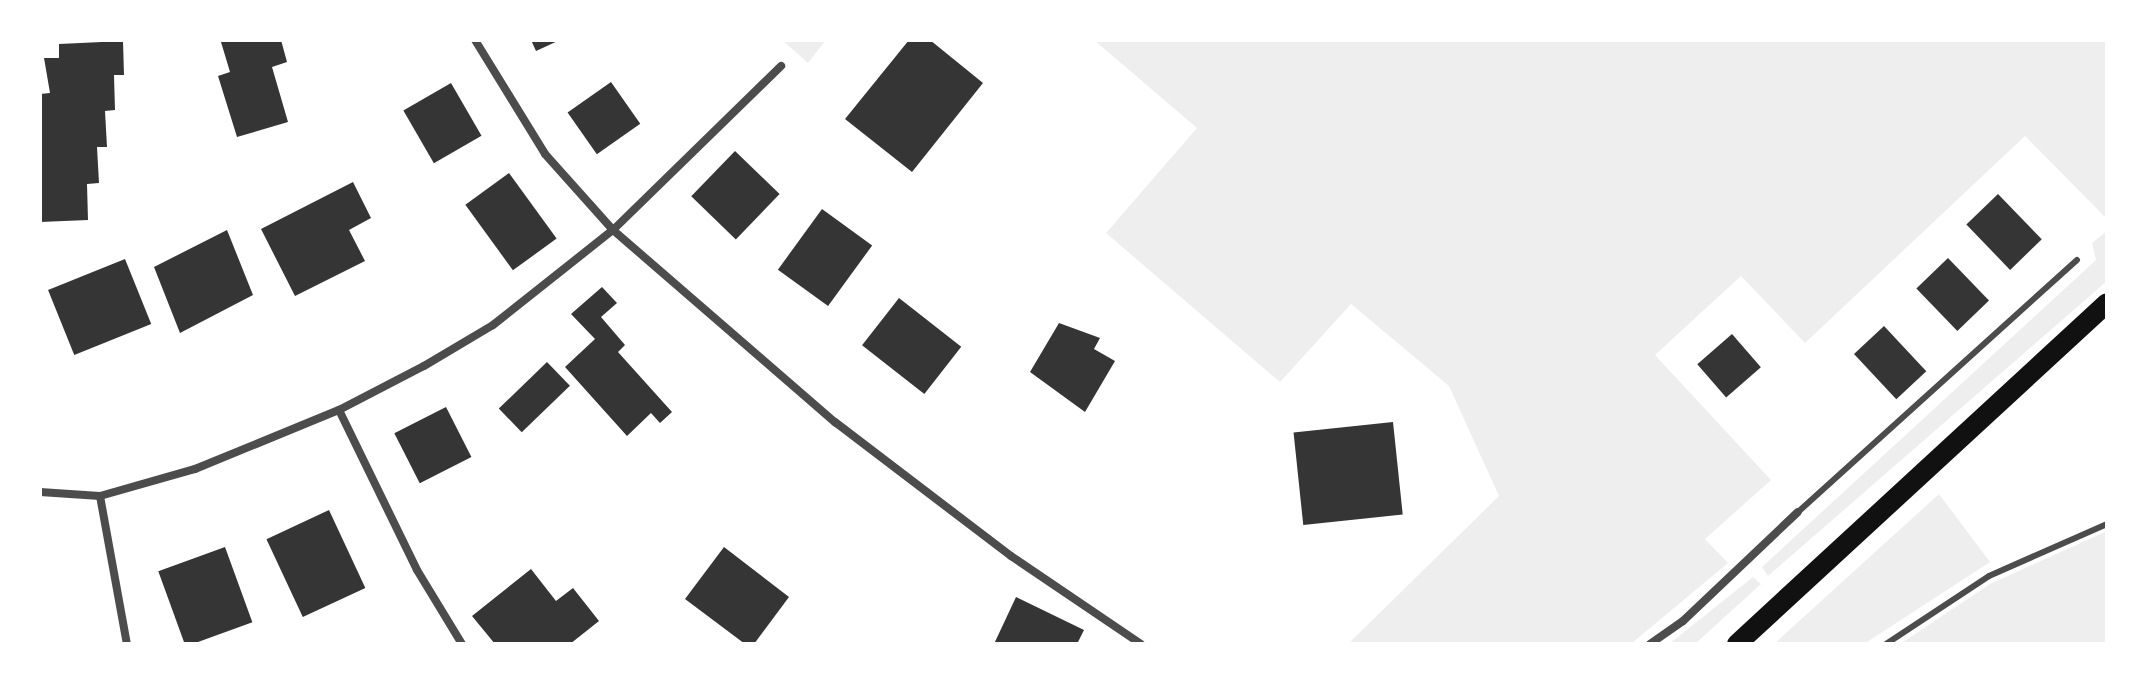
<!DOCTYPE html>
<style>
body{margin:0}
#map{position:relative;width:2147px;height:684px;overflow:hidden;background:#fff;font-family:Merriweather,serif}
div>[style]{position:absolute}
.green>*{inset:0;background:#eee}
.building>*{inset:0;background:#353535;transform-origin:0 0}
.service>*{height:6px;margin:-3px;padding:0 3px;transform-origin:3px;border-radius:3px;background:#4c4c4c}
.minor>*{height:8px;margin:-4px;padding:0 4px;transform-origin:4px;border-radius:4px;background:#4c4c4c}
.primary>*{height:20px;margin:-10px;padding:0 10px;transform-origin:10px;border-radius:10px;background:#111}
span{translate:-50% -50%;white-space:nowrap;text-align:center;line-height:1.15;-webkit-text-stroke:6px #fff;paint-order:stroke}
.frame{position:absolute;inset:0;border:42px solid #fff;pointer-events:none}
</style>
<div id="map">
<div class="green">
<i style="clip-path:polygon(782px 40px,826px 40px,808px 63px)"></i>
<i style="clip-path:polygon(1094px 40px,2107px 40px,2107px 219px,2025px 136px,1805px 343px,1741px 276px,1655px 355px,1771px 480px,1705px 539px,1728px 563px,1632px 643px,1348px 644px,1499px 496px,1449px 386px,1351px 304px,1280px 382px,1106px 233px,1197px 128px)"></i>
<i style="clip-path:polygon(2107px 231px,2107px 281px,1768px 576px,1762px 567px,2096px 260px,2092px 243px)"></i>
<i style="clip-path:polygon(1939px 494px,1990px 562px,1864px 644px,1774px 644px)"></i>
<i style="clip-path:polygon(2107px 531px,2107px 644px,1900px 644px,1990px 584px)"></i>
<i style="clip-path:polygon(1753px 577px,1761px 584px,1695px 644px,1669px 644px)"></i>
</div>
<div class="building">
<i style="clip-path:polygon(281px 40px,287px 62px,272px 67px,288px 122px,237px 137px,218px 76px,230px 72px,221px 42px)"></i>
<i style="clip-path:polygon(531px 40px,560px 40px,536px 51px)"></i>
<i style="clip-path:polygon(909px 40px,930px 40px,983px 83px,912px 172px,845px 119px)"></i>
<i style="clip-path:polygon(123px 41px,124px 75px,114px 75px,115px 110px,105px 111px,107px 147px,97px 147px,99px 183px,87px 184px,88px 220px,40px 222px,40px 94px,50px 93px,44px 58px,59px 58px,59px 44px)"></i>
<i style="left:611px;top:82px;width:51px;height:53px;rotate:55deg"></i>
<i style="left:451px;top:83px;width:61px;height:55px;rotate:60deg"></i>
<i style="left:735px;top:151px;width:62px;height:63px;rotate:44deg"></i>
<i style="left:509px;top:173px;width:81px;height:54px;rotate:54deg"></i>
<i style="clip-path:polygon(353px 182px,371px 218px,349px 230px,365px 261px,295px 296px,261px 229px)"></i>
<i style="left:1998px;top:194px;width:63px;height:44px;rotate:46deg"></i>
<i style="left:822px;top:209px;width:62px;height:75px;rotate:36deg"></i>
<i style="clip-path:polygon(227px 230px,253px 295px,180px 333px,154px 267px)"></i>
<i style="left:1948px;top:258px;width:59px;height:44px;rotate:46deg"></i>
<i style="left:125px;top:259px;width:70px;height:83px;rotate:68deg"></i>
<i style="clip-path:polygon(602px 287px,617px 303px,601px 317px,625px 345px,618px 352px,672px 412px,660px 423px,651px 413px,627px 436px,565px 367px,595px 339px,571px 314px)"></i>
<i style="left:899px;top:298px;width:79px;height:60px;rotate:38deg"></i>
<i style="clip-path:polygon(1059px 323px,1100px 338px,1094px 349px,1115px 361px,1085px 412px,1030px 372px)"></i>
<i style="left:1884px;top:326px;width:62px;height:41px;rotate:47deg"></i>
<i style="left:1732px;top:334px;width:44px;height:46px;rotate:49deg"></i>
<i style="left:547px;top:362px;width:33px;height:67px;rotate:46deg"></i>
<i style="left:446px;top:407px;width:56px;height:58px;rotate:63deg"></i>
<i style="left:1393px;top:422px;width:93px;height:100px;rotate:84deg"></i>
<i style="left:329px;top:510px;width:86px;height:69px;rotate:65deg"></i>
<i style="left:225px;top:547px;width:80px;height:71px;rotate:70deg"></i>
<i style="clip-path:polygon(724px 547px,789px 597px,754px 644px,745px 644px,685px 599px)"></i>
<i style="clip-path:polygon(531px 569px,556px 601px,573px 588px,599px 621px,570px 644px,495px 644px,472px 616px)"></i>
<i style="clip-path:polygon(1016px 597px,1084px 630px,1077px 644px,994px 644px)"></i>
</div>
<div class="service">
<i style="left:1798px;top:512px;width:376px;rotate:-42.1deg"></i>
<i style="left:1886px;top:644px;width:123px;rotate:-33.4deg"></i>
<i style="left:1989px;top:576px;width:129px;rotate:-23.8deg"></i>
</div>
<div class="minor">
<i style="left:475px;top:40px;width:134px;rotate:58.4deg"></i>
<i style="left:545px;top:154px;width:102px;rotate:48.2deg"></i>
<i style="left:613px;top:230px;width:294px;rotate:40.9deg"></i>
<i style="left:835px;top:422px;width:221px;rotate:37.3deg"></i>
<i style="left:1011px;top:556px;width:157px;rotate:34.1deg"></i>
<i style="left:339px;top:410px;width:178px;rotate:64deg"></i>
<i style="left:417px;top:570px;width:87px;rotate:58.7deg"></i>
<i style="left:40px;top:492px;width:60px;rotate:3.8deg"></i>
<i style="left:100px;top:496px;width:99px;rotate:-15.9deg"></i>
<i style="left:195px;top:469px;width:156px;rotate:-22.3deg"></i>
<i style="left:339px;top:410px;width:96px;rotate:-27.4deg"></i>
<i style="left:424px;top:366px;width:80px;rotate:-30.7deg"></i>
<i style="left:493px;top:325px;width:153px;rotate:-38.4deg"></i>
<i style="left:613px;top:230px;width:235px;rotate:-44.3deg"></i>
<i style="left:100px;top:496px;width:150px;rotate:79.7deg"></i>
<i style="left:1650px;top:644px;width:40px;rotate:-34.9deg"></i>
<i style="left:1683px;top:621px;width:158px;rotate:-43.5deg"></i>
</div>
<div class="primary">
<i style="left:1737px;top:644px;width:503px;rotate:-42.66deg"></i>
</div>
<div class="frame"></div>
</div>
